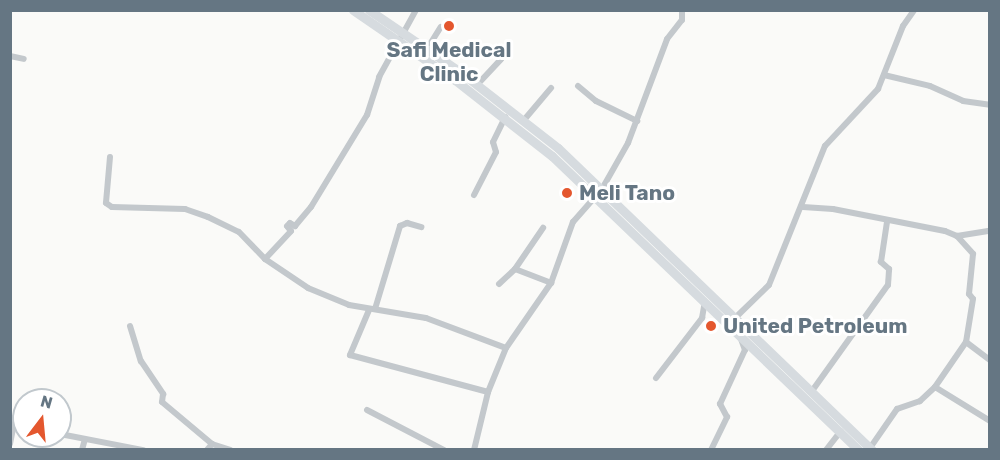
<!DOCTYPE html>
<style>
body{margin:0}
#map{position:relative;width:1000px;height:460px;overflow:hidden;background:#fafaf8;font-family:Rubik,sans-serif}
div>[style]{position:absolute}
.minor>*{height:6px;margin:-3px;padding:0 3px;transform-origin:3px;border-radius:3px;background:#c3c8cc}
.primary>*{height:9px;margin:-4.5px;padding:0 4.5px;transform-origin:4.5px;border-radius:4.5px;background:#d6dbdf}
.dots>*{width:16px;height:16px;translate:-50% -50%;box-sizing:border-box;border:3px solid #fff;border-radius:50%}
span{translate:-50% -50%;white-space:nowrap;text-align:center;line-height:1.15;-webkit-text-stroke:6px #fff;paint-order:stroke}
.poi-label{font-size:21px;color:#657683;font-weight:700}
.left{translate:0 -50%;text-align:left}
.frame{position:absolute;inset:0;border:12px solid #657683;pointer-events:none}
.north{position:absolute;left:12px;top:388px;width:60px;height:60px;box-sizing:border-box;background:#fff;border:2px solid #c1c8cd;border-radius:50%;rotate:16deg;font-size:16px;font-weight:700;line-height:24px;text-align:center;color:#657683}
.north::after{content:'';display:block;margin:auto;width:21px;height:27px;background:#e4572e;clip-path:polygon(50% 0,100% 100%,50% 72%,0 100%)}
</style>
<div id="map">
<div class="minor">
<i style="left:427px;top:49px;width:26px;rotate:-58deg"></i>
<i style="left:10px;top:56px;width:14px;rotate:12deg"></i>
<i style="left:884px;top:75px;width:47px;rotate:13.4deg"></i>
<i style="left:930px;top:86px;width:36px;rotate:24deg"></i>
<i style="left:963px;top:101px;width:27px;rotate:8deg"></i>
<i style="left:477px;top:85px;width:35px;rotate:-47deg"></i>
<i style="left:501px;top:59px;width:6px;rotate:-129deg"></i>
<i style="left:497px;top:54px;width:8px;rotate:-76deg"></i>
<i style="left:578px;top:86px;width:23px;rotate:40deg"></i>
<i style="left:596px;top:101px;width:46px;rotate:26deg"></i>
<i style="left:524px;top:120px;width:42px;rotate:-49.8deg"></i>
<i style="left:110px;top:157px;width:46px;rotate:95deg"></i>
<i style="left:106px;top:203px;width:7px;rotate:34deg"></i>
<i style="left:112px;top:207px;width:73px;rotate:1.6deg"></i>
<i style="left:185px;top:209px;width:24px;rotate:19deg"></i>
<i style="left:208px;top:217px;width:34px;rotate:26deg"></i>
<i style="left:239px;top:232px;width:37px;rotate:46deg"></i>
<i style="left:265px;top:259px;width:52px;rotate:34deg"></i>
<i style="left:308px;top:288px;width:44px;rotate:22.5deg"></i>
<i style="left:349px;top:305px;width:78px;rotate:9.6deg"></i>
<i style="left:426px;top:318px;width:85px;rotate:20.6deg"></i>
<i style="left:474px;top:195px;width:48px;rotate:-62.9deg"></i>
<i style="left:496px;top:152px;width:10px;rotate:-107deg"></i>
<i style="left:493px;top:142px;width:28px;rotate:-64deg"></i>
<i style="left:803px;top:207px;width:30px;rotate:4deg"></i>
<i style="left:833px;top:209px;width:114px;rotate:11.1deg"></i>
<i style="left:945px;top:231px;width:13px;rotate:23deg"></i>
<i style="left:957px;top:236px;width:24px;rotate:48deg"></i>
<i style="left:973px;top:254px;width:40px;rotate:95.7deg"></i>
<i style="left:969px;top:294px;width:6px;rotate:51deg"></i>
<i style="left:973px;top:299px;width:44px;rotate:99.2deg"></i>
<i style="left:966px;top:342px;width:55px;rotate:124.6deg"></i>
<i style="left:935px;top:387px;width:21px;rotate:137deg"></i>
<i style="left:920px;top:401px;width:24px;rotate:161deg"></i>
<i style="left:897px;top:409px;width:47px;rotate:124.7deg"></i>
<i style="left:957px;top:236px;width:33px;rotate:-9deg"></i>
<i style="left:265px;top:259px;width:38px;rotate:-47deg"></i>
<i style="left:291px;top:231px;width:6px;rotate:-129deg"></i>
<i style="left:287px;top:226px;width:4px;rotate:-45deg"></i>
<i style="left:290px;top:223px;width:6px;rotate:31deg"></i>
<i style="left:295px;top:226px;width:25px;rotate:-50deg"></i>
<i style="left:311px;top:207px;width:108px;rotate:-58.7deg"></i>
<i style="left:367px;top:115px;width:40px;rotate:-72deg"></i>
<i style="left:379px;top:77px;width:77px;rotate:-61.1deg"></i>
<i style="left:515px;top:269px;width:39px;rotate:21deg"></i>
<i style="left:499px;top:284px;width:22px;rotate:-43deg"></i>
<i style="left:515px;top:269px;width:50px;rotate:-55.7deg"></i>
<i style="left:375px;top:309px;width:87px;rotate:-73.2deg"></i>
<i style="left:400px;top:226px;width:8px;rotate:-23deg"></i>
<i style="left:407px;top:223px;width:15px;rotate:16deg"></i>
<i style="left:369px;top:310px;width:49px;rotate:112.9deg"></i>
<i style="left:350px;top:355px;width:143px;rotate:15deg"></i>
<i style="left:733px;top:320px;width:50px;rotate:-44.2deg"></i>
<i style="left:769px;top:285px;width:150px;rotate:-68.1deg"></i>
<i style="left:825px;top:146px;width:78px;rotate:-47.1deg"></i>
<i style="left:878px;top:89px;width:68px;rotate:-68.4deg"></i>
<i style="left:903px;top:26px;width:19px;rotate:-55deg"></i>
<i style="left:130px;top:326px;width:37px;rotate:73deg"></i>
<i style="left:141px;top:361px;width:40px;rotate:56deg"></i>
<i style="left:163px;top:394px;width:8px;rotate:97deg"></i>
<i style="left:162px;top:402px;width:65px;rotate:40deg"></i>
<i style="left:966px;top:342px;width:30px;rotate:37deg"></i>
<i style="left:656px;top:378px;width:76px;rotate:-52.5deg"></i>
<i style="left:702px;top:318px;width:17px;rotate:-80deg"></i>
<i style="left:935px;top:387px;width:65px;rotate:31.7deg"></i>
<i style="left:812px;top:391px;width:130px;rotate:-54.4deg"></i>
<i style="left:888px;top:285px;width:16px;rotate:-86deg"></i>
<i style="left:889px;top:269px;width:11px;rotate:-139deg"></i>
<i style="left:881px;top:262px;width:40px;rotate:-81.5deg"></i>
<i style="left:367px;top:410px;width:87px;rotate:27.5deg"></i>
<i style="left:60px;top:434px;width:85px;rotate:10.9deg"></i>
<i style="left:10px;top:444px;width:20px;rotate:-79deg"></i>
<i style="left:14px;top:424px;width:10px;rotate:11deg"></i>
<i style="left:82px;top:450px;width:11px;rotate:-75deg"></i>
<i style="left:207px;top:450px;width:8px;rotate:-50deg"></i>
<i style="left:212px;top:444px;width:19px;rotate:18deg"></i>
<i style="left:474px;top:450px;width:60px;rotate:-76.4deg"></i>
<i style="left:488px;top:392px;width:48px;rotate:-67.8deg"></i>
<i style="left:506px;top:348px;width:79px;rotate:-55.3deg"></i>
<i style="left:551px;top:283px;width:65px;rotate:-70.2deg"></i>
<i style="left:573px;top:222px;width:44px;rotate:-48.7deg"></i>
<i style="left:602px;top:189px;width:53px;rotate:-60.5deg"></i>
<i style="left:628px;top:143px;width:111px;rotate:-69.4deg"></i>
<i style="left:667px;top:39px;width:24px;rotate:-52deg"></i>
<i style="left:682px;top:20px;width:10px;rotate:-90deg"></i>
<i style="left:711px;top:450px;width:37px;rotate:-64deg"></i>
<i style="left:727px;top:417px;width:15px;rotate:-118deg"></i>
<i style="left:720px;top:404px;width:60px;rotate:-65.2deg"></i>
<i style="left:745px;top:350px;width:12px;rotate:-110deg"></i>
<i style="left:826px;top:450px;width:24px;rotate:-52deg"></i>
</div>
<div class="primary">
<i style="left:353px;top:10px;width:124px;rotate:34.5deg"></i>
<i style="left:455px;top:80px;width:123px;rotate:38.1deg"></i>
<i style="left:552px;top:156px;width:425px;rotate:43.8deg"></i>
<i style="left:369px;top:10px;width:114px;rotate:34.2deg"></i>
<i style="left:463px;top:74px;width:120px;rotate:37.9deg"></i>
<i style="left:558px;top:148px;width:436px;rotate:43.9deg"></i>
</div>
<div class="dots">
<i style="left:449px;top:26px;background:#e4572e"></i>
<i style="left:567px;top:193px;background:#e4572e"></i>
<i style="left:711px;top:326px;background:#e4572e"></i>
</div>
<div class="poi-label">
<span style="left:449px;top:62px">Safi Medical<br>Clinic</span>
<span class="left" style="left:579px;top:193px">Meli Tano</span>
<span class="left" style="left:723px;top:326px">United Petroleum</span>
</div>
<div class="frame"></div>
<div class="north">N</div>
</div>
